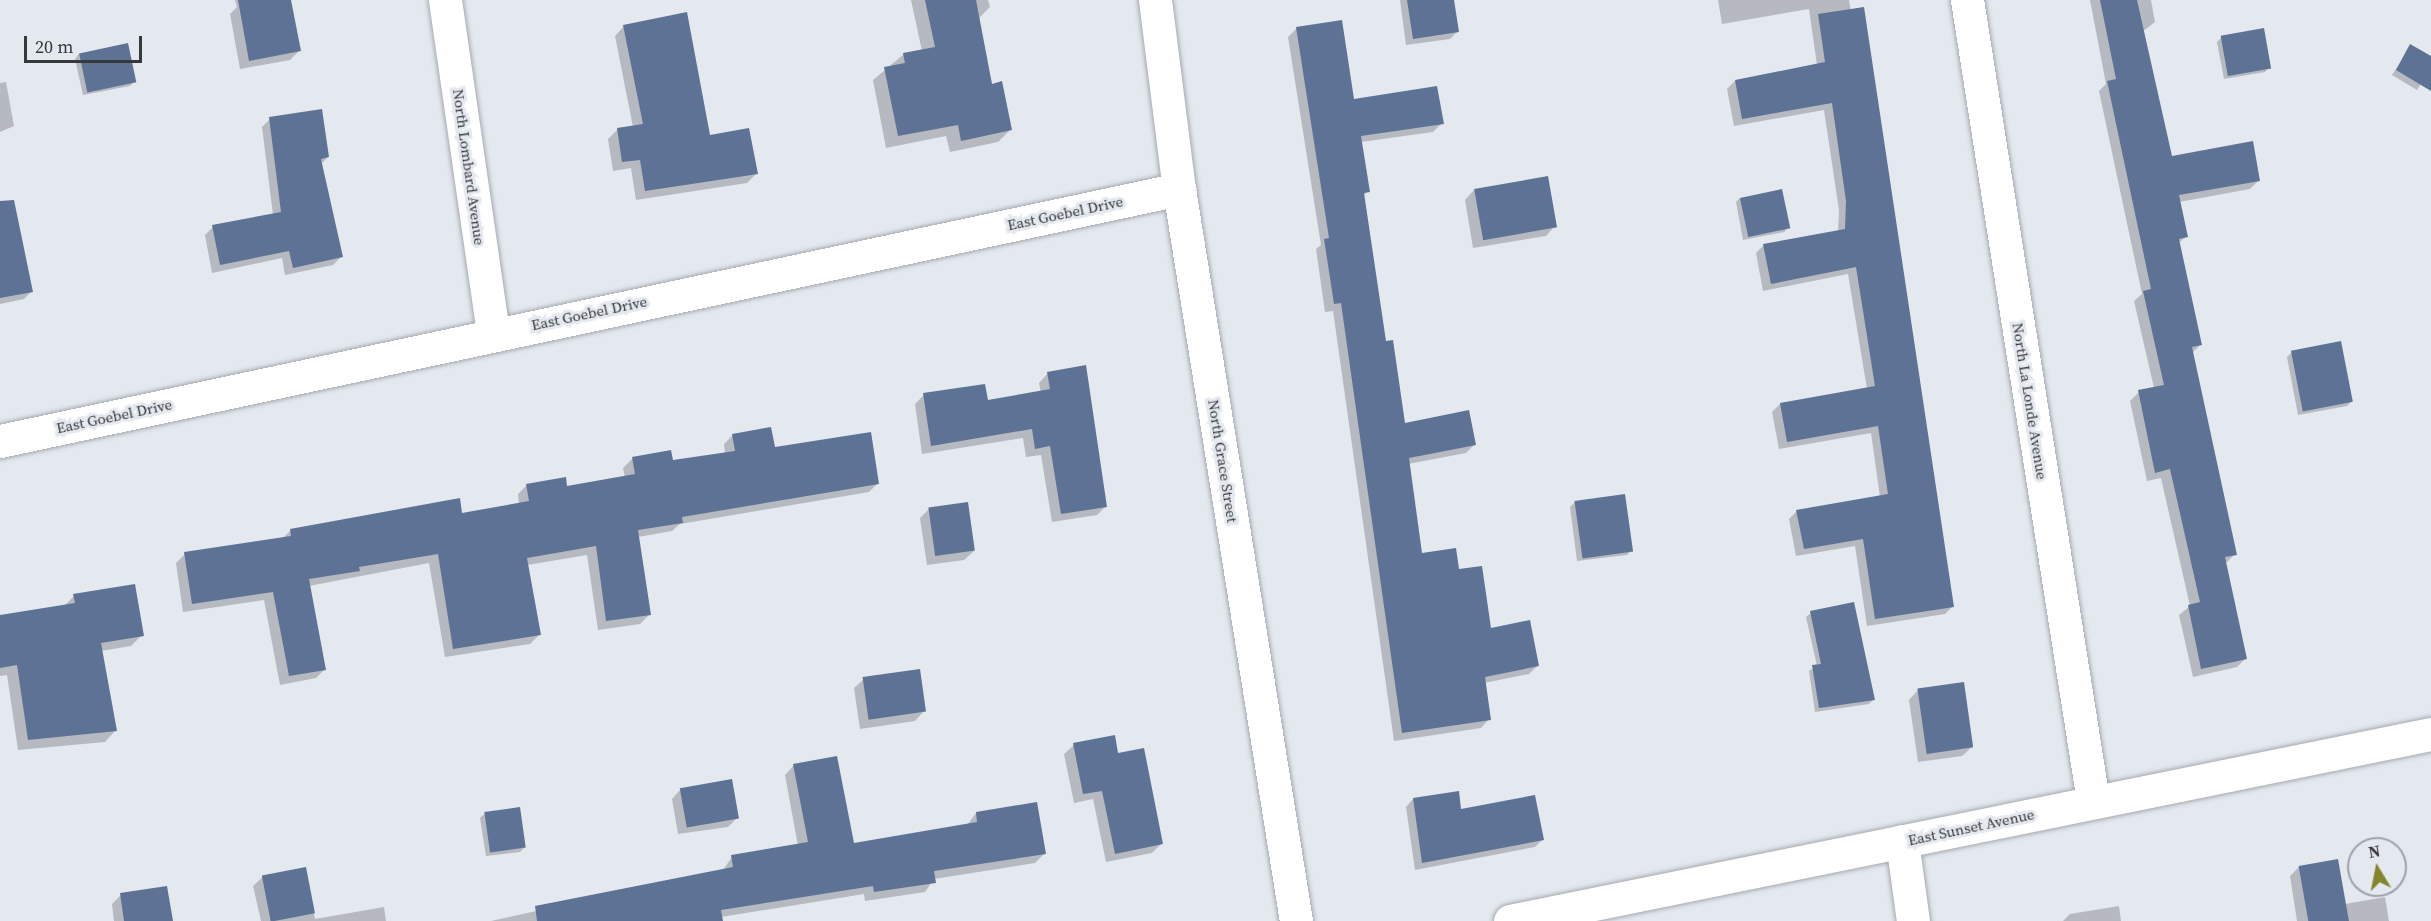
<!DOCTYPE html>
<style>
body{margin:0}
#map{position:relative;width:2431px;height:921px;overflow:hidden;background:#e4e8ef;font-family:"Source Serif 4",serif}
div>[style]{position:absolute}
.shadow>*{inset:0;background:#0003}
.building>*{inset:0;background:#5d7294;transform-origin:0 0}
.roads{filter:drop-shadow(0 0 2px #a5a9b0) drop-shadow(0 0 2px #a5a9b0)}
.street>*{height:33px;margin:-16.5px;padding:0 16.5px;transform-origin:16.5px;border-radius:16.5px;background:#fff}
.secondary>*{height:33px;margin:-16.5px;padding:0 16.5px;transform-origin:16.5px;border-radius:16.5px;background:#fff}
span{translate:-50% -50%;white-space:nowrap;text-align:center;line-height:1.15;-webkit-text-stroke:6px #e4e8ef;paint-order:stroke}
.street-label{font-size:15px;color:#36383b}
.north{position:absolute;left:2347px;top:837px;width:60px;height:60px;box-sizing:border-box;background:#e4e8ef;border:2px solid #9ea2a7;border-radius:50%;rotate:350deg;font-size:16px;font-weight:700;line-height:24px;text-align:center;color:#36383b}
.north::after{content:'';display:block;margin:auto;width:21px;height:27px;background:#84852f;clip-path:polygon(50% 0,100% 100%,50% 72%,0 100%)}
.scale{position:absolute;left:24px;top:36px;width:118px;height:27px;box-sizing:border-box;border:3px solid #36383b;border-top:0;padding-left:8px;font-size:18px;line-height:21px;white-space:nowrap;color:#36383b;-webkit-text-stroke:4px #e4e8ef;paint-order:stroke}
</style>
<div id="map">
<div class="shadow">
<i style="clip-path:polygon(235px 0,290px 0,299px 51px,290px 60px,240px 69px,230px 14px,237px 7px)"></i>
<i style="clip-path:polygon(911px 0,988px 0,990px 7px,978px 19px,990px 86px,1010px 130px,998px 142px,950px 152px,946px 136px,886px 148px,873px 80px,904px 54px,922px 51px)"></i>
<i style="clip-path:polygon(1400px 0,1453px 0,1457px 32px,1450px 39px,1406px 45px)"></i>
<i style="clip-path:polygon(1718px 0,1849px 0,1953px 606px,1945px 614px,1867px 626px,1855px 546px,1796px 556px,1789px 519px,1797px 511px,1880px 497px,1871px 433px,1779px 449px,1772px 412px,1780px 404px,1867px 389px,1848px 274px,1763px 291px,1756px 253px,1764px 245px,1838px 232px,1839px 210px,1824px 110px,1734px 126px,1727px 89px,1735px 81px,1817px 65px,1809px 9px,1722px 24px)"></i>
<i style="clip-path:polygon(2090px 0,2151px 0,2155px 22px,2142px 32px,2171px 158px,2259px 180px,2250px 189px,2179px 202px,2186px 236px,2178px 244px,2201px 344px,2192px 353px,2235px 554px,2225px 564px,2246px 658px,2237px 667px,2193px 677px,2179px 615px,2190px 606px,2161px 478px,2147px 481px,2130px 401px,2139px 392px,2154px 388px,2134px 301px,2142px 294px,2099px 91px,2106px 84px)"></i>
<i style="clip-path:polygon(624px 26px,709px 137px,756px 174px,747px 183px,636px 200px,631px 168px,613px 171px,608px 139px,617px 130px,633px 127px,615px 36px)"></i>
<i style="clip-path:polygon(1297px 28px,1353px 101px,1442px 123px,1433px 132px,1361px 142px,1368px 191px,1363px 196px,1385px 342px,1404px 425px,1474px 445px,1466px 453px,1408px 464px,1421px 555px,1458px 571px,1490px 630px,1538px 665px,1529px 674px,1484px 683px,1489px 719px,1481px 728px,1394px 741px,1333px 311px,1325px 312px,1316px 249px,1321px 245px,1288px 37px)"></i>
<i style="clip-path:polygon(2222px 37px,2269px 67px,2265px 72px,2224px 79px,2217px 42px)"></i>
<i style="clip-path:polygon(126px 45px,134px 82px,130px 86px,83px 95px,75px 59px,79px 54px)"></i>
<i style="clip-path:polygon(2411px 46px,2431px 58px,2431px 69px,2417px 90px,2392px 75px)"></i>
<i style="clip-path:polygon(6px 82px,14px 126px,0 132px,0 83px)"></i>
<i style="clip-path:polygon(270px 119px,328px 157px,321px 164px,341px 257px,333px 265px,285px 275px,282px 258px,212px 273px,205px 235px,213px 227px,273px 215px,262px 127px)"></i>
<i style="clip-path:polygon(1474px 190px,1555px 226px,1546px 236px,1473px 248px,1465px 200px)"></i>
<i style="clip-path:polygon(1740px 198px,1788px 228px,1784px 232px,1743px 240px,1736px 202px)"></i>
<i style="clip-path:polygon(0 209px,32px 291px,24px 299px,0 304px)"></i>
<i style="clip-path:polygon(2291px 353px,2352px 401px,2347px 406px,2298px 415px,2287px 357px)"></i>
<i style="clip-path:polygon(1048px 373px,1106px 506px,1097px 515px,1052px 522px,1041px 455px,1026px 457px,1023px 438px,922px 454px,915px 404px,924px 395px,987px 402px,1041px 393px,1039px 383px)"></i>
<i style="clip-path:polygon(733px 435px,878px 483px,869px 492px,680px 524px,672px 531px,638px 537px,649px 615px,640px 624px,598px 630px,587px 555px,527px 565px,539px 635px,530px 644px,445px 657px,429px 563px,309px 586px,325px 669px,316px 678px,280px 685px,264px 600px,183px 612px,176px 563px,185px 554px,282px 539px,291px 530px,461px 514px,519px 504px,518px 494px,527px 485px,566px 488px,625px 477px,623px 468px,632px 459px,671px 462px,725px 454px,724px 444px)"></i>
<i style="clip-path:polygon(1575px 502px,1631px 551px,1627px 555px,1577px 561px,1570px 507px)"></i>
<i style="clip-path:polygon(929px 509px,974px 551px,964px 560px,927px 565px,920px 518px)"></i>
<i style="clip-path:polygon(74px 596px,142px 635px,131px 646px,101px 651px,115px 731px,105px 742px,18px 750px,7px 675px,0 676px,0 616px,64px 606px)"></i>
<i style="clip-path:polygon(1811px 613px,1873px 700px,1869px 704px,1815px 712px,1809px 671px,1817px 666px,1806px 617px)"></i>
<i style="clip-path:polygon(864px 679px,924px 711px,915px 721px,860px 729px,854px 688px)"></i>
<i style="clip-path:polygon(1918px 690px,1972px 747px,1962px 756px,1918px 762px,1909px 700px)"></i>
<i style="clip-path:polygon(1074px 745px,1117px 755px,1161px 844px,1152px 853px,1106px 862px,1093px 799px,1074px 803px,1064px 754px)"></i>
<i style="clip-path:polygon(794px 765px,852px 844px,967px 825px,976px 813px,1044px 854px,1035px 863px,934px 879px,925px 892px,865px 901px,864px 894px,721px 917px,721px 921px,491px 921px,723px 870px,732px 857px,798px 846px,785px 775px)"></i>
<i style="clip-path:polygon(681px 789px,737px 818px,728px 827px,678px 834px,672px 799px)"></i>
<i style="clip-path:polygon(1413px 799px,1460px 811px,1542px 840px,1535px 847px,1415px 870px,1406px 807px)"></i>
<i style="clip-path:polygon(484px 814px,525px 847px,520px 852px,486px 856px,480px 818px)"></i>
<i style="clip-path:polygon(2299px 867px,2345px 904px,2385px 897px,2389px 921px,2297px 921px,2290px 876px)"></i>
<i style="clip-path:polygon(304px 868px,315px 919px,384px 907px,386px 921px,261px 921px,253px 886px,263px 877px)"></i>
<i style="clip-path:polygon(121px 895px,171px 921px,114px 921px,112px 904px)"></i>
<i style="clip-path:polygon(2119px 906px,2121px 921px,2063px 921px,2070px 914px)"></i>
</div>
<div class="building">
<i style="clip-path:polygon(238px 0,291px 0,301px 51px,249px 61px)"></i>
<i style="clip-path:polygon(925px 0,976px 0,992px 84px,1002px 81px,1012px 130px,961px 141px,958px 125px,898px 136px,884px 67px,905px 63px,903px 53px,935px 47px)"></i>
<i style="clip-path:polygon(1407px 0,1454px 0,1459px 32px,1413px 39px)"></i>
<i style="clip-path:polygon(2100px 0,2137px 0,2172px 156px,2253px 141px,2260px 181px,2179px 195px,2188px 237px,2179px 239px,2202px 345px,2192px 347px,2237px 555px,2225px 557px,2247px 659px,2201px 669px,2188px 605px,2200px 602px,2170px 469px,2155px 473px,2138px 390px,2164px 385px,2143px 291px,2151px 289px,2107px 81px,2116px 79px)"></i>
<i style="clip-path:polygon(1864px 7px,1954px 607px,1875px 619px,1863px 539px,1804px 549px,1796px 510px,1888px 494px,1878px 426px,1787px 442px,1780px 403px,1875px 386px,1856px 267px,1771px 284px,1763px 244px,1845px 229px,1846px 201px,1832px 103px,1742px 119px,1735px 80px,1825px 62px,1818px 14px)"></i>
<i style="clip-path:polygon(687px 12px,710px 135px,749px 128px,758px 174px,645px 191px,640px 160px,622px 162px,617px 128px,643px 124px,623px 25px)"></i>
<i style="clip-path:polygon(1342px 20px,1354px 99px,1437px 86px,1444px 124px,1361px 136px,1370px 192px,1364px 193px,1386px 341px,1393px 340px,1405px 423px,1469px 410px,1476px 445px,1409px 458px,1422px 553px,1456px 548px,1459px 569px,1482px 566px,1491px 628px,1530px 620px,1539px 666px,1485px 677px,1491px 720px,1402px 733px,1341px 303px,1334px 304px,1324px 239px,1329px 238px,1296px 27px)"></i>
<i style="left:2264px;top:28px;width:41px;height:44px;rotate:80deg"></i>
<i style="left:128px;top:43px;width:40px;height:50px;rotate:78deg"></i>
<i style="clip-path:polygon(2410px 44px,2431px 56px,2431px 91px,2396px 70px)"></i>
<i style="clip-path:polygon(322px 109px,329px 157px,321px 159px,343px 257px,293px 268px,289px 251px,220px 265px,212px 225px,281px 212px,269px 117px)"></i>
<i style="left:1548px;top:176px;width:52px;height:75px;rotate:80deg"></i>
<i style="left:1782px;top:189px;width:40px;height:43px;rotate:78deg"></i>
<i style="clip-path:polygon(14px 200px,33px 292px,0 298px,0 201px)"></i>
<i style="left:2341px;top:341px;width:62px;height:51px;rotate:79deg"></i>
<i style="clip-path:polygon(1086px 365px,1107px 507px,1061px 514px,1050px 446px,1035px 449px,1032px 429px,931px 446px,923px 393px,985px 384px,988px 400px,1050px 389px,1047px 372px)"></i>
<i style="clip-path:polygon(771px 427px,775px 447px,871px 432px,879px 484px,682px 517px,683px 523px,638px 530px,651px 615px,606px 621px,596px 546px,527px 558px,541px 635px,453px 649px,438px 554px,359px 567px,360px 571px,309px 579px,326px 670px,289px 676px,273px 592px,192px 604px,184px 552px,291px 536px,290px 529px,460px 498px,462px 513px,529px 501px,526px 484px,566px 477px,567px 486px,635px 474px,632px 457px,671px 450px,673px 460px,735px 451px,732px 434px)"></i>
<i style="left:1625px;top:494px;width:58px;height:51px;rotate:82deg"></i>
<i style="left:968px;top:502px;width:49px;height:40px;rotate:82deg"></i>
<i style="clip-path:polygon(135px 584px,144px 636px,101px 643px,117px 731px,28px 740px,17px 665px,0 668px,0 615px,75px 603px,73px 594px)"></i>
<i style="clip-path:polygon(1854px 602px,1875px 700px,1819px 708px,1812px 665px,1821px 664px,1810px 611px)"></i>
<i style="left:920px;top:669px;width:43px;height:58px;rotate:82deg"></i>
<i style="left:1964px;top:682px;width:66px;height:47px;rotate:82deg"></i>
<i style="clip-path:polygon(1115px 735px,1118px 753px,1144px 748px,1163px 844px,1115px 854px,1102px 791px,1083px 794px,1073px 743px)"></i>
<i style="clip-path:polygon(837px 756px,854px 843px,977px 822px,976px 812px,1037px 802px,1046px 854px,934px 871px,936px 883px,874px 892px,873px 886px,721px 910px,723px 921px,537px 921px,535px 906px,733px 867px,731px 855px,808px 842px,793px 764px)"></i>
<i style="left:732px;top:779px;width:40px;height:53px;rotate:80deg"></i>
<i style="clip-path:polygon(1459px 791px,1461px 809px,1535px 795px,1544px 840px,1422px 863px,1413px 798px)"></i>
<i style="left:520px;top:807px;width:41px;height:36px;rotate:82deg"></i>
<i style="left:2338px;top:859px;width:63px;height:40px;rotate:80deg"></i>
<i style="left:306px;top:867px;width:47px;height:45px;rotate:79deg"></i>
<i style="clip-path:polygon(167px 886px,173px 921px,124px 921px,120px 893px)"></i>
</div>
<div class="roads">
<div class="street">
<i style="left:445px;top:0;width:336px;rotate:81.8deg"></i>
<i style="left:1967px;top:0;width:811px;rotate:81.06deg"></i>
<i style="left:0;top:441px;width:1206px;rotate:-12.06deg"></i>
<i style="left:1902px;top:841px;width:81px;rotate:82.2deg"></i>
<i style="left:1510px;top:921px;width:940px;rotate:-11.48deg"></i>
</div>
<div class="secondary">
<i style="left:1155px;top:0;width:191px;rotate:82.8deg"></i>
<i style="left:1179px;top:189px;width:741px;rotate:80.92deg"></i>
</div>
</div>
<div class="street-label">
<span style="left:469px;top:167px;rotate:82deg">North Lombard Avenue</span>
<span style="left:1065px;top:213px;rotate:-12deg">East Goebel Drive</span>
<span style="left:589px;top:313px;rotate:-12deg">East Goebel Drive</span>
<span style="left:2030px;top:401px;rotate:81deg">North La Londe Avenue</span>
<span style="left:114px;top:416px;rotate:-12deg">East Goebel Drive</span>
<span style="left:1223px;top:461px;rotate:81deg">North Grace Street</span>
<span style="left:1971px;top:827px;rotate:-12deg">East Sunset Avenue</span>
</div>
<div class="north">N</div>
<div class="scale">20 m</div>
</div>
